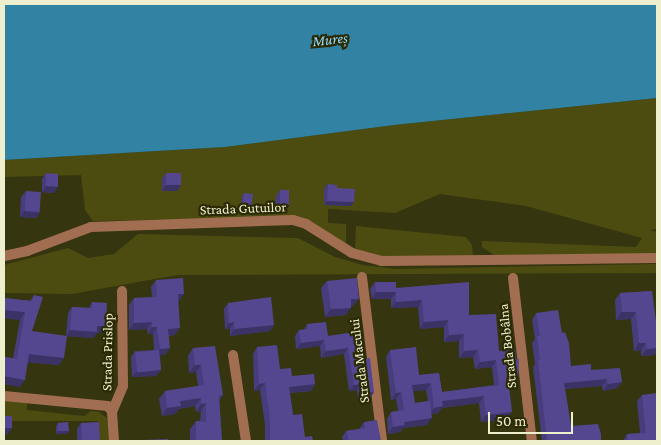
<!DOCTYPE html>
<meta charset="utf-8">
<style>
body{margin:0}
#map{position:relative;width:661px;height:445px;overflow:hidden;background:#353510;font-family:"Crimson Pro",serif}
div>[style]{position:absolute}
.green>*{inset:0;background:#4c4c11}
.water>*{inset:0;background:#3182a3}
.minor>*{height:10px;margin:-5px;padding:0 5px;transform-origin:5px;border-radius:5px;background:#a26e51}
.wall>*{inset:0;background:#483d7c}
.shaded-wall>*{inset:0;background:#3b3265}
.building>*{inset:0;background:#544790;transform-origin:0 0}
span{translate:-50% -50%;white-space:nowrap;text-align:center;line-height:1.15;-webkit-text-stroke:4.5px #2b2a05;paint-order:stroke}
.street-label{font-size:14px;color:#eeefcd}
.water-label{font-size:15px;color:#93dcff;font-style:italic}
.frame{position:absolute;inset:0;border:5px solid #eeefcd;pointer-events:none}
.scale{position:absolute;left:488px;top:412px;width:85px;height:22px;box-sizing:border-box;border:2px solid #eeefcd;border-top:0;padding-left:6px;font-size:15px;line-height:18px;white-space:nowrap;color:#eeefcd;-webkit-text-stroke:4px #2b2a05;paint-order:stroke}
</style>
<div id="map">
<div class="green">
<i style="clip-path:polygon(657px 98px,657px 229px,649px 230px,657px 232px,657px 254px,494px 255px,482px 247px,482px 241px,636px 247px,642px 238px,526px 206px,440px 194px,395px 213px,328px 209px,328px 223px,346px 224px,346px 245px,312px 222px,245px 218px,93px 221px,85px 210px,81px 175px,4px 177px,4px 160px,225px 147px,394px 125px)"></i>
<i style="clip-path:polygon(356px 226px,466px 237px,472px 245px,473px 256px,387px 258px,355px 251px)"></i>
<i style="clip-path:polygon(138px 234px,298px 238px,335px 257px,363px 265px,395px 269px,657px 264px,657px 273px,177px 275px,72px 294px,4px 293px,4px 265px,68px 248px,88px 258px,114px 254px)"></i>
<i style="clip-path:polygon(4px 400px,27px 402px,27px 410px,84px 416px,91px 411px,99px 412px,107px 418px,110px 441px,99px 441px,98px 421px,4px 421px)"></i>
</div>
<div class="water">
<i style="clip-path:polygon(4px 4px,657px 4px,657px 98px,394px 125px,225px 147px,4px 160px)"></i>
</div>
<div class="minor">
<i style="left:4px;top:256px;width:24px;rotate:-12deg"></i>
<i style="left:27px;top:251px;width:68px;rotate:-20.6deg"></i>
<i style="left:91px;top:227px;width:202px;rotate:-2deg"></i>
<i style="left:293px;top:220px;width:14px;rotate:17deg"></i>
<i style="left:306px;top:224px;width:54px;rotate:32.2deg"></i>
<i style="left:352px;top:253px;width:30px;rotate:15deg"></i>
<i style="left:381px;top:261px;width:276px;rotate:-0.6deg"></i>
<i style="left:362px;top:277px;width:165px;rotate:83deg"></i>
<i style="left:513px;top:278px;width:164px;rotate:83.4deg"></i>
<i style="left:233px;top:355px;width:87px;rotate:81.4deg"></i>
<i style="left:4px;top:396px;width:104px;rotate:5.5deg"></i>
<i style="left:108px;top:406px;width:7px;rotate:56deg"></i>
<i style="left:112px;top:412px;width:29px;rotate:86deg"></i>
<i style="left:112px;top:412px;width:28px;rotate:-67deg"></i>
<i style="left:123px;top:386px;width:95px;rotate:-90.6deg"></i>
</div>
<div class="wall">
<i style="clip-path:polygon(46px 173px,54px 193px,42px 192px,42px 179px)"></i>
<i style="clip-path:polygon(166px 173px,181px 185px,177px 191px,162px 191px,162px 179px)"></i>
<i style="clip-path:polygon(328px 184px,337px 188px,351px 206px,324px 205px,324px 189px)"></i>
<i style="clip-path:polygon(280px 190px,284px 212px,275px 212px,276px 196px)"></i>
<i style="clip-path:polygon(26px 191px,40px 212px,36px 218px,20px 217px,21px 197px)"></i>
<i style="clip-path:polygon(244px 193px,250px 209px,241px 208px,242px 196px)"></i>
<i style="clip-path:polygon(156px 280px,179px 301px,178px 301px,175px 335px,169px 336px,165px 355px,160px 355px,161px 370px,156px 376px,132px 377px,131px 357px,135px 351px,154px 350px,153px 334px,148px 334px,147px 329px,129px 330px,129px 305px,134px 298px,152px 297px,151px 287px)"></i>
<i style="clip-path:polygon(327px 281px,353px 306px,351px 306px,346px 315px,325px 317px,321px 288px)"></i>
<i style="clip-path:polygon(evenodd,375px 282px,396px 288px,469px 315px,499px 351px,513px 383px,508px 384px,507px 419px,481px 422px,479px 403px,442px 408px,438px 413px,431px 414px,427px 425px,403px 428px,400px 432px,388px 434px,387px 419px,391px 412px,398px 411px,396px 399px,391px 400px,386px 357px,390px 350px,419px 375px,439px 373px,442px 392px,494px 385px,492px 367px,475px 369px,473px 357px,459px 358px,459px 341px,444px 342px,444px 327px,420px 329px,418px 307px,391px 308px,391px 299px,372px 299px,370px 289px,375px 282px,426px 390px,428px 401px,415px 403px,413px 391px,426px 390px)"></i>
<i style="clip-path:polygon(652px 291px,655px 355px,641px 356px,641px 350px,634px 351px,631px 319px,616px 320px,615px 300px,620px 293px)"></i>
<i style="clip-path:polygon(34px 295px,32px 331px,59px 365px,28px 362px,20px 387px,4px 384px,4px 357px,13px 358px,20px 320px,4px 318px,4px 298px,30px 301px)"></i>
<i style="clip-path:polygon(92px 302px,106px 327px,102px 333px,97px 333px,93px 338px,66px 336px,68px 313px,72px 307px,89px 308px)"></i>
<i style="clip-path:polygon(228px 303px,274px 325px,270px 331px,230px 336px,230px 329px,225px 329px,224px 309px)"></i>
<i style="clip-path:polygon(536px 313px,562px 333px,571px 366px,591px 370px,622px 382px,617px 388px,603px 391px,602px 386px,565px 389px,571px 426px,601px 441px,542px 441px,533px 367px,535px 364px,532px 343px,535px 339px,532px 320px)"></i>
<i style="clip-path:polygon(307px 324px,328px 336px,356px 332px,360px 360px,370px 398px,358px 399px,357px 390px,349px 391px,344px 354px,321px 358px,320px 346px,296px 349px,295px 336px,299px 330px,304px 330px)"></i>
<i style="clip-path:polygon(257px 347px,280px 369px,292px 376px,315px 384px,311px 391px,290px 393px,293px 415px,305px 437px,313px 441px,265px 441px,265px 425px,260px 390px,254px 391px,253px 354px)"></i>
<i style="clip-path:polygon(193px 348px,223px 395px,219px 400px,222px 441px,190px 441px,190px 429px,196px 421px,200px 421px,201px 411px,196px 412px,195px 406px,179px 409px,175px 414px,162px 416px,159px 399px,165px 391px,198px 386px,196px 372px,189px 373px,188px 356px)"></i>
<i style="clip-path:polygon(642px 395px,657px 441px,623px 441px,627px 434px,640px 433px,637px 401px)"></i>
<i style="clip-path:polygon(364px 422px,381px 441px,343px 441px,342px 437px,346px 431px,360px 429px,360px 428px)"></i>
<i style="clip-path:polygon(58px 423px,69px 431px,67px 434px,56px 434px,56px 426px)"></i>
<i style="clip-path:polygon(81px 423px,100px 441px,77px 441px,77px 429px)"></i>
</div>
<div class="shaded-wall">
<i style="clip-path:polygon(166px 185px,181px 185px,177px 191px,162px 191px)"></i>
<i style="clip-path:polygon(46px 186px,58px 187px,54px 193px,42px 192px)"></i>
<i style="clip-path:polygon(327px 201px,354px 202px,351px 206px,324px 205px)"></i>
<i style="clip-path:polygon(243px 205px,252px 206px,250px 209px,241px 208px)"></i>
<i style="clip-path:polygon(279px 206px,289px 206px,284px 212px,275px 212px)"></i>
<i style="clip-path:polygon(24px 211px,40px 212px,36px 218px,20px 217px)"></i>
<i style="clip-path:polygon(376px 292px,396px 292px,391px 299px,372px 299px)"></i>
<i style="clip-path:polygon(178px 294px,184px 294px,179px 301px,173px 301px)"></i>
<i style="clip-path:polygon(351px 299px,359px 299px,353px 306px,346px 307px)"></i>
<i style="clip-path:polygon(422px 300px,418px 307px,391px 308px,396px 302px)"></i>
<i style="clip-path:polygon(351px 308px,346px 315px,325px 317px,331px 309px)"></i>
<i style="clip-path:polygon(4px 310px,25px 312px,20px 320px,4px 318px)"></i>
<i style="clip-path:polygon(622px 312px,636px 312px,631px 319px,616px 320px)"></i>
<i style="clip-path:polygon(448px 320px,444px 327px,420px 329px,424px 322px)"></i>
<i style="clip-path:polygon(152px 322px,147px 329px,129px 330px,134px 323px)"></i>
<i style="clip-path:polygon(234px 322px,230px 329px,225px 329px,229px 323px)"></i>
<i style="clip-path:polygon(274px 325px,270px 331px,230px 336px,234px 329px)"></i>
<i style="clip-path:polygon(97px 326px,106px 327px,102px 333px,97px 333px,93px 338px,66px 336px,70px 330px)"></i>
<i style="clip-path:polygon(152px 327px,157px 327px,153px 334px,148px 334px)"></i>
<i style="clip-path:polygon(180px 328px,175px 335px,163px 336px,168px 329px)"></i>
<i style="clip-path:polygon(464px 334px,459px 341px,444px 342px,449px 335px)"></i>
<i style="clip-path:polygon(324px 340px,320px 346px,296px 349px,301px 343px)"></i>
<i style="clip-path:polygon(639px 343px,646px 343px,641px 350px,634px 351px)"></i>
<i style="clip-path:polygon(170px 348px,165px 355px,155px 356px,160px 349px)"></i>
<i style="clip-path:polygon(348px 348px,344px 354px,321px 358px,326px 351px)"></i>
<i style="clip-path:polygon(657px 348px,657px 351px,655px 355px,641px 356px,647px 349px)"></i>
<i style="clip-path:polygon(478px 350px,473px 357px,459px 358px,464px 351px)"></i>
<i style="clip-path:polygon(29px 354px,64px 358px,59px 365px,24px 362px)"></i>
<i style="clip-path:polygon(496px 360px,492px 367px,475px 369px,480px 362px)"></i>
<i style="clip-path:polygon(195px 365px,201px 365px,196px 372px,189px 373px)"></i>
<i style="clip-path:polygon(161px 370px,156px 376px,132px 377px,137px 371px)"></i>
<i style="clip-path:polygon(4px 376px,25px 380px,20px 387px,4px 384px)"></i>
<i style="clip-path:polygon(518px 376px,513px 383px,503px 384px,508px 377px)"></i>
<i style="clip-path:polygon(607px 379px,602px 386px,560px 389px,564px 383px)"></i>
<i style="clip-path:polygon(622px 382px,617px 388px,603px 391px,608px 384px)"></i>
<i style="clip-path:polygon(265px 383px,260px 390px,254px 391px,259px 384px)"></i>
<i style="clip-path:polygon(431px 383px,426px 390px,408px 392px,412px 385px)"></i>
<i style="clip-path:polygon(315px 384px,311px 391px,285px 393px,289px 387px)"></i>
<i style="clip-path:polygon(361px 384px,357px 390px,349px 391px,354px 385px)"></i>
<i style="clip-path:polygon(374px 392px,370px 398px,358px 399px,363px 393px)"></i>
<i style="clip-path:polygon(401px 392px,396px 399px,391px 400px,396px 393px)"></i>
<i style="clip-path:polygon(484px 396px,479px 403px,442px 408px,438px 413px,429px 414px,434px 408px,442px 401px)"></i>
<i style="clip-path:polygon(201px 398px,195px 406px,179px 409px,175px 414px,162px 416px,167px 408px,180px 401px)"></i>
<i style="clip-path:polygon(206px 403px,201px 411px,196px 412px,201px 404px)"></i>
<i style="clip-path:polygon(512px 412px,507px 419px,481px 422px,486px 415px)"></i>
<i style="clip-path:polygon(432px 418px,427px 425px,403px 428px,400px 432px,388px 434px,393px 427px,404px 422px)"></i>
<i style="clip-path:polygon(4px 428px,12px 428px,8px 434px,4px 434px)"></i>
<i style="clip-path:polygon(58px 431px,69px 431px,67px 434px,56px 434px)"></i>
</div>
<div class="building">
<i style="clip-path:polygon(46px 173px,58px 174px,58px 187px,46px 186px)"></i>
<i style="left:166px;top:173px;width:15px;height:12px"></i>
<i style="clip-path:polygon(328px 184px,337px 185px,337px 188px,355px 189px,354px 202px,327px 201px)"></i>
<i style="left:280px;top:190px;width:9px;height:16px"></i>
<i style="left:26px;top:191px;width:15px;height:20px;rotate:4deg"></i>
<i style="left:244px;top:193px;width:9px;height:12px;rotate:6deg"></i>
<i style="clip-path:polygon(183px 278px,184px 294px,178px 294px,180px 328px,168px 329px,170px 348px,160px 349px,157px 327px,152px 327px,152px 322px,134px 323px,134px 298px,157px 297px,156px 280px)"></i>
<i style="clip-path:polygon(357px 278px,359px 299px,351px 299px,351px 308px,331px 309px,327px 281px)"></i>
<i style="clip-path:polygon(375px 282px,396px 282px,396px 288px,469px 282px,469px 315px,496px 314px,499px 351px,515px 349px,516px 359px,519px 359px,518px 376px,508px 377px,512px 412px,486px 415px,484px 396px,442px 401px,443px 406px,434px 408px,431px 383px,412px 385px,415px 403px,430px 401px,432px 418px,404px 422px,405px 425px,393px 427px,391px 412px,404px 410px,401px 392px,396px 393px,390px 350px,416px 347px,419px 375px,439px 373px,442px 392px,499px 385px,496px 360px,480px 362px,478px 350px,464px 351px,464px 334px,449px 335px,448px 320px,424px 322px,422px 300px,396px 302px,396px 292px,376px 292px)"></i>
<i style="clip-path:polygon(652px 291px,657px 329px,657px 348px,647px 349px,646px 343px,639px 343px,636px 312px,622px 312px,620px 293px)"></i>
<i style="clip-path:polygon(34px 295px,43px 297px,32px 331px,67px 336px,64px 358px,29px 354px,25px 380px,4px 376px,4px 357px,17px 359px,25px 312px,4px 310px,4px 298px,32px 301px)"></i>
<i style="clip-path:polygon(271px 297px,274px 325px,234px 329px,234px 322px,229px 323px,228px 303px)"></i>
<i style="clip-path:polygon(92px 302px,107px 303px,106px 327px,97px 326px,97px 332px,70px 330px,72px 307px,92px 308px)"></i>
<i style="clip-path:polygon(558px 310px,562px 333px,565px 332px,569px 343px,571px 366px,591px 364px,591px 370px,620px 368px,622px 382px,608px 384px,607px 379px,564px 383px,571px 426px,598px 424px,601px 434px,601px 441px,547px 441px,538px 360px,540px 360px,537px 336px,540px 336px,536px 313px)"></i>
<i style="clip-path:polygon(326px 322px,328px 336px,356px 332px,360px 360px,370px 358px,374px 392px,363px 393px,361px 384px,354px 385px,348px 348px,326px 351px,324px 340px,301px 343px,299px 330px,308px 329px,307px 324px)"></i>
<i style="clip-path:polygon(277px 345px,280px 369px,291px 368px,292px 376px,314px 374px,315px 384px,289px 387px,293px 415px,302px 414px,305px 437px,312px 436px,313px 441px,270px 441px,270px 418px,265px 383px,259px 384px,257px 347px)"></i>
<i style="clip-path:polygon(215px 346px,223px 395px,219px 395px,222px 441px,196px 441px,196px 421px,206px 422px,206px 403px,201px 404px,201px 398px,180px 401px,181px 406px,167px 408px,165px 391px,204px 385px,201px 365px,195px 365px,193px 348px)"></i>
<i style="left:159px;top:350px;width:20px;height:24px;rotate:84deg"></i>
<i style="clip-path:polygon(657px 393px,657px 441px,628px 441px,627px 434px,646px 433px,642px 395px)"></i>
<i style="left:4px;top:416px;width:8px;height:12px"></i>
<i style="clip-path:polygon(377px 420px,381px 441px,349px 441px,346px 431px,365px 428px,364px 422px)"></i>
<i style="clip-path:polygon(68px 422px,69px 431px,58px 431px,58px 423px)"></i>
<i style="left:99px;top:422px;width:19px;height:18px;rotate:87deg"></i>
<i style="clip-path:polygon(168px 439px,168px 441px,143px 441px,143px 440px)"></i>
</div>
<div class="street-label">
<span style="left:243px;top:208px;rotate:-2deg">Strada Gutuilor</span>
<span style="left:507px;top:346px;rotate:-96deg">Strada Bobâlna</span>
<span style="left:107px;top:352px;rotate:-89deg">Strada Prislop</span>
<span style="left:359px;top:361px;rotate:-97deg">Strada Macului</span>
</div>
<div class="water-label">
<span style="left:330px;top:40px;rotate:-6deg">Mureș</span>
</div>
<div class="frame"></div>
<div class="scale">50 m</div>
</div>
